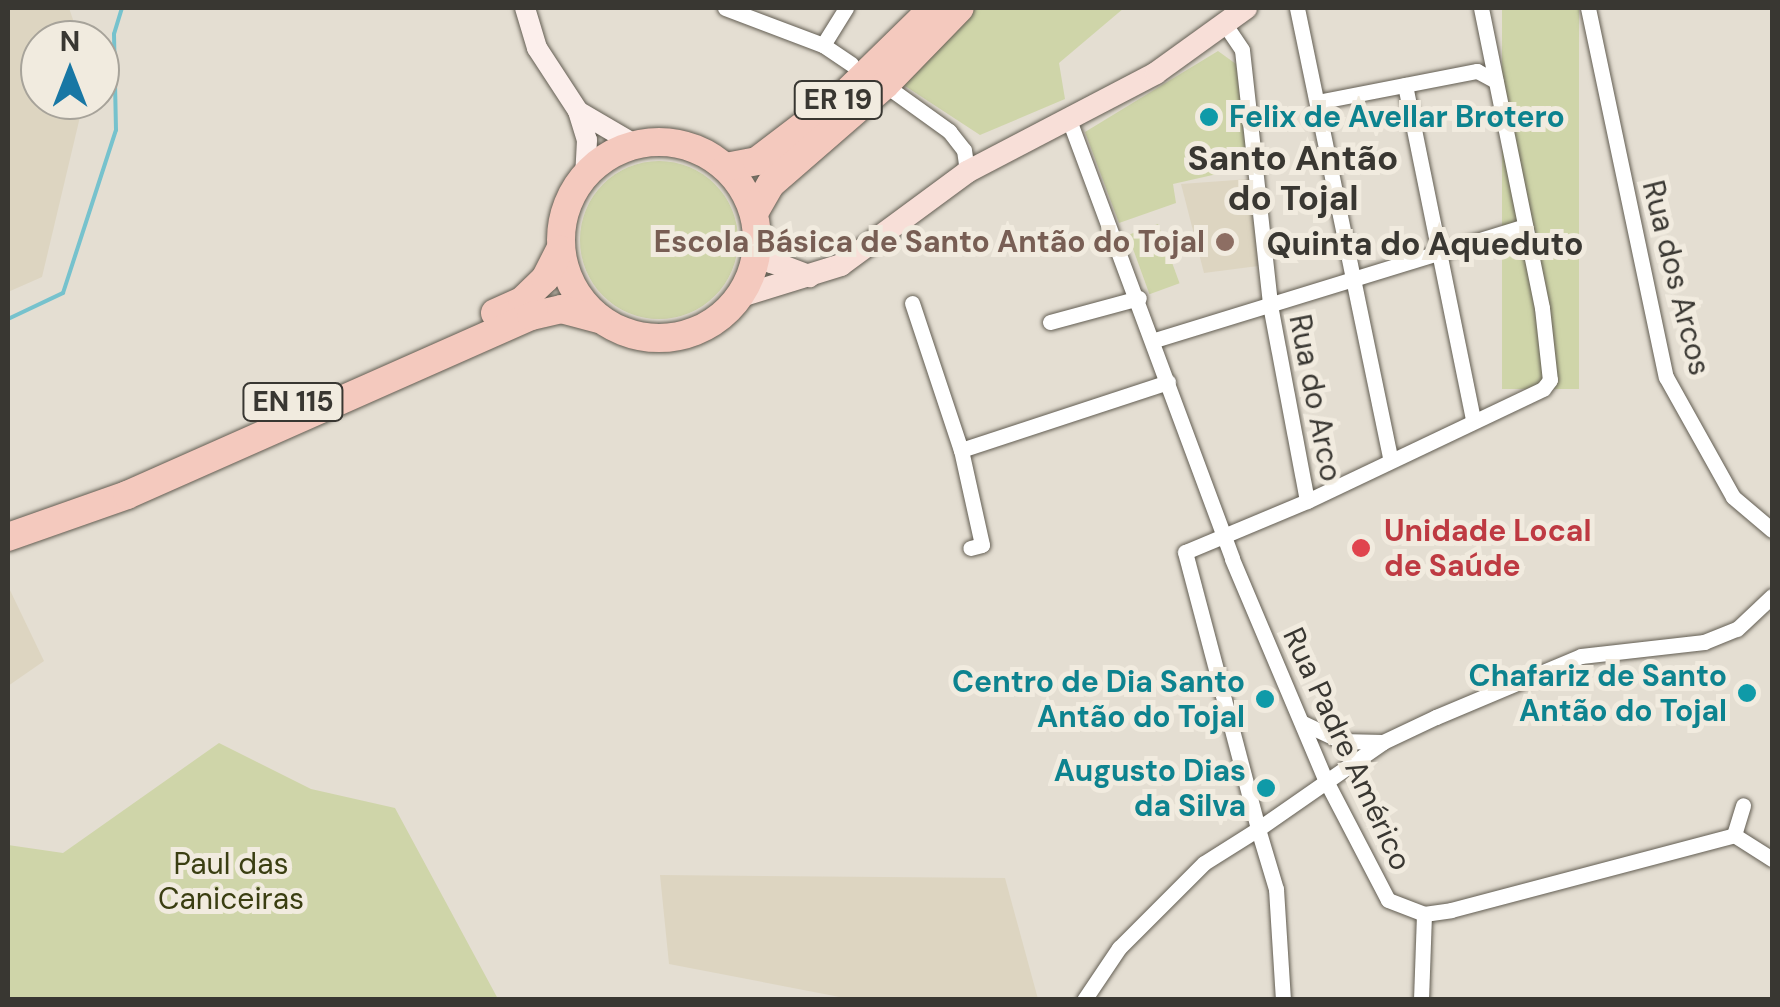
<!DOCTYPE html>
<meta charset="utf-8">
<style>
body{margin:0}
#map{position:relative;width:1780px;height:1007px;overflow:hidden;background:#e4ded2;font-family:"DM Sans",sans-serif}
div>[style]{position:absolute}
.built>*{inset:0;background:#ddd5c1}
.green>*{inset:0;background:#cfd5a9;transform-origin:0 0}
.round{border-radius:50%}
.stream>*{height:4px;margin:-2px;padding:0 2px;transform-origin:2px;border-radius:2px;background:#76c2cd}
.roads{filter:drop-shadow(0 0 2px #625d52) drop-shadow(0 0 2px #625d52)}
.street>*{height:15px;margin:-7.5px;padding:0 7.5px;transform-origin:7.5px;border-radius:7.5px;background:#fff}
.secondary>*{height:20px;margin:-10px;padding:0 10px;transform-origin:10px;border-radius:10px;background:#fcefec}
.primary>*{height:22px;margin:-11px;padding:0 11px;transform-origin:11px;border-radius:11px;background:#f8dfd8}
.highway>*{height:28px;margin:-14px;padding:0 14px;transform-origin:14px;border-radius:14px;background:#f4c9be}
.highway>.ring{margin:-14px;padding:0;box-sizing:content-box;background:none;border:28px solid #f4c9be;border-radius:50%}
.dots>*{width:28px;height:28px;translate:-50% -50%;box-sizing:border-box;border:5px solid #f1ebdf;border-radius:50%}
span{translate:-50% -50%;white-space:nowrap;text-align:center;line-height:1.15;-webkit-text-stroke:10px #f1ebdf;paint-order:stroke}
.shield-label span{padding:2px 8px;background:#f1ebdf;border:2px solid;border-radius:8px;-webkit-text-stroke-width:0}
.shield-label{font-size:28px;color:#393732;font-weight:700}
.culture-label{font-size:30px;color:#0d838f;font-weight:700}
.left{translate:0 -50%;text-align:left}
.right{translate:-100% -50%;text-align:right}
.education-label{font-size:30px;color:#785e54;font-weight:700}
.street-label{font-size:30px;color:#393732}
.health-label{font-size:30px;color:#be3a42;font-weight:700}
.park-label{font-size:30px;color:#3a3e11}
.neighbourhood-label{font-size:32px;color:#393732;font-weight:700}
.quarter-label{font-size:35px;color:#393732;font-weight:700}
.frame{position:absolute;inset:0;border:10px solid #393732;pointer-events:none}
.north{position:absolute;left:20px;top:20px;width:100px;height:100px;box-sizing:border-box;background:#f1ebdf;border:2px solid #a7a39a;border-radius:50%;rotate:0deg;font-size:28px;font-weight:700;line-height:40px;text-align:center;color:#393732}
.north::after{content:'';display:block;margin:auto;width:35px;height:45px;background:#1877a4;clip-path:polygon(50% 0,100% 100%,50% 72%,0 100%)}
</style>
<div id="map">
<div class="built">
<i style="clip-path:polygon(8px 8px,69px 8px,80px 40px,40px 40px,40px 100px,84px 100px,42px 277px,8px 292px)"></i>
<i style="clip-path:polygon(1250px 179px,1258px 266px,1204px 273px,1181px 184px)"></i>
<i style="clip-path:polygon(8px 586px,44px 661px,8px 686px)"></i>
<i style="clip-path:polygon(660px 875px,1005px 878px,1038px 999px,850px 999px,669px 964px)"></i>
</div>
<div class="green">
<i style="clip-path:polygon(968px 8px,1124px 8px,1059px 63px,1065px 99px,980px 135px,902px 84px)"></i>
<i style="left:1502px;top:8px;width:77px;height:381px"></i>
<i style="clip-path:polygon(1218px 51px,1236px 64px,1248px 167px,1173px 184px,1176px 203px,1119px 223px,1085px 132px)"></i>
<i class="round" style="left:580px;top:161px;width:158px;height:158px"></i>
<i style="left:1158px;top:224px;width:63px;height:32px;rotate:70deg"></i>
<i style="clip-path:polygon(219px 743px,311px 789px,395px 808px,498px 999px,8px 999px,8px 845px,63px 853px)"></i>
</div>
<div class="stream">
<i style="left:8px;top:319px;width:61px;rotate:-25.3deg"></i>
<i style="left:63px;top:293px;width:171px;rotate:-72deg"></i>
<i style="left:116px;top:130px;width:96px;rotate:-91.2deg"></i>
<i style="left:114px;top:34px;width:27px;rotate:-73deg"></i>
</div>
<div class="roads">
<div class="street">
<i style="left:725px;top:8px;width:105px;rotate:20.7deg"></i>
<i style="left:823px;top:45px;width:34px;rotate:34deg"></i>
<i style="left:1297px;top:8px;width:460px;rotate:78.3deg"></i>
<i style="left:1481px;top:8px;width:306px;rotate:78.5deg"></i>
<i style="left:1542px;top:308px;width:72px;rotate:83.7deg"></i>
<i style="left:1550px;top:380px;width:11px;rotate:128deg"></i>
<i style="left:1543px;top:389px;width:261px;rotate:154.6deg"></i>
<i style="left:1307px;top:501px;width:132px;rotate:157.3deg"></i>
<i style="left:1185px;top:552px;width:286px;rotate:75.2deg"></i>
<i style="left:1258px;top:829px;width:152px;rotate:-34.8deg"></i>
<i style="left:1383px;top:742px;width:59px;rotate:-25.3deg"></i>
<i style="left:1436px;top:717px;width:157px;rotate:-22.8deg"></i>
<i style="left:1581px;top:656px;width:124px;rotate:-6.5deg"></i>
<i style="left:1704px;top:642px;width:35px;rotate:-22deg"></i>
<i style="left:1737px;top:629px;width:48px;rotate:-43.3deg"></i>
<i style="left:1588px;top:8px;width:377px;rotate:78.1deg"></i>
<i style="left:1666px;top:377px;width:137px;rotate:60.8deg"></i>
<i style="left:1733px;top:497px;width:51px;rotate:40.2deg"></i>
<i style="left:1224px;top:23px;width:32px;rotate:56deg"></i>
<i style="left:1242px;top:50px;width:257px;rotate:83.7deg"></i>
<i style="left:1270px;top:305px;width:199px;rotate:79.3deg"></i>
<i style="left:823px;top:45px;width:44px;rotate:-58.1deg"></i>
<i style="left:885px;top:85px;width:79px;rotate:35.7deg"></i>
<i style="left:949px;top:131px;width:24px;rotate:52deg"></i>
<i style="left:964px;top:150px;width:22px;rotate:82deg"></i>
<i style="left:1405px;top:85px;width:342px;rotate:78.5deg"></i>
<i style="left:1317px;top:102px;width:163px;rotate:-11deg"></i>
<i style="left:1477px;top:71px;width:21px;rotate:28deg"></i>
<i style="left:1068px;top:117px;width:471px;rotate:69.6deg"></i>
<i style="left:1232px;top:559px;width:239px;rotate:67.1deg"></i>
<i style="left:1325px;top:779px;width:136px;rotate:62.5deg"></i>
<i style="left:1388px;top:900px;width:39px;rotate:21deg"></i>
<i style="left:1424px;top:914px;width:27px;rotate:-8deg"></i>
<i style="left:1451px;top:910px;width:293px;rotate:-14.8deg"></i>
<i style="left:912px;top:303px;width:155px;rotate:71.6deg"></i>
<i style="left:961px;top:450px;width:97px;rotate:77.5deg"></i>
<i style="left:982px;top:545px;width:12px;rotate:166deg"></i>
<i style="left:1050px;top:322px;width:92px;rotate:-15.1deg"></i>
<i style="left:1155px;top:340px;width:387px;rotate:-17.1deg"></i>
<i style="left:961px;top:450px;width:218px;rotate:-18.2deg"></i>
<i style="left:1303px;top:723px;width:42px;rotate:25.3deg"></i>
<i style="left:1341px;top:741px;width:42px;rotate:1.4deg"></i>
<i style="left:1734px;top:835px;width:45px;rotate:32.3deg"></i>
<i style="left:1734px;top:835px;width:31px;rotate:-73deg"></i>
<i style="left:1084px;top:1000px;width:63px;rotate:-56.1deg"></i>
<i style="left:1119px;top:948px;width:120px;rotate:-45deg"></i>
<i style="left:1204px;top:863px;width:64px;rotate:-32.2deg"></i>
<i style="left:1258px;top:829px;width:63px;rotate:73.3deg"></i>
<i style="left:1276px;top:889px;width:111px;rotate:86.4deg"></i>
<i style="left:1421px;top:1000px;width:86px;rotate:-88deg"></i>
</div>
<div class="secondary">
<i style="left:525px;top:8px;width:42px;rotate:73.3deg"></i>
<i style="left:537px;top:48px;width:75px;rotate:56.9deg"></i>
<i style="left:578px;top:111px;width:30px;rotate:73deg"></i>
<i style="left:587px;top:140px;width:36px;rotate:93deg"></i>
<i style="left:578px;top:111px;width:65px;rotate:30.5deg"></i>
</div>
<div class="primary">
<i style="left:758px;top:243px;width:24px;rotate:54deg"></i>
<i style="left:772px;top:262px;width:40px;rotate:21deg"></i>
<i style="left:741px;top:296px;width:105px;rotate:-17.2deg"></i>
<i style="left:841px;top:265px;width:157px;rotate:-36.4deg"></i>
<i style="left:967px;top:172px;width:213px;rotate:-27.6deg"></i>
<i style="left:1156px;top:73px;width:111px;rotate:-35.8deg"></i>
</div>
<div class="highway">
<i class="ring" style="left:561px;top:142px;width:168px;height:168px"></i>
<i style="left:726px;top:167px;width:32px;rotate:-11deg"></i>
<i style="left:757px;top:161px;width:111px;rotate:-37.3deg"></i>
<i style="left:845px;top:94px;width:123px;rotate:-44.3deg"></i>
<i style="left:754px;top:213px;width:34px;rotate:-60deg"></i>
<i style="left:771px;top:184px;width:151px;rotate:-41deg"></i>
<i style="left:885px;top:85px;width:107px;rotate:-45.8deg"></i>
<i style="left:495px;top:313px;width:30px;rotate:-24deg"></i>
<i style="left:522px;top:301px;width:32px;rotate:-44deg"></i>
<i style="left:545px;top:279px;width:33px;rotate:-63deg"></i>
<i style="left:8px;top:537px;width:126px;rotate:-19.4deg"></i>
<i style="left:127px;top:495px;width:442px;rotate:-23.9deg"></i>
<i style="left:531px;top:316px;width:31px;rotate:-13deg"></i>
<i style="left:561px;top:309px;width:38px;rotate:15deg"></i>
</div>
</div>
<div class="dots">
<i style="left:1209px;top:117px;background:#0f9aa8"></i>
<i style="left:1225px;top:242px;background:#8d6e63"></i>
<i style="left:1361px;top:548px;background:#e0444e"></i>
<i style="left:1747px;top:693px;background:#0f9aa8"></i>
<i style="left:1265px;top:699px;background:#0f9aa8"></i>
<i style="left:1266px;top:788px;background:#0f9aa8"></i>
</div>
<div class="shield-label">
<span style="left:838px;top:100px">ER 19</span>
<span style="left:293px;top:402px">EN 115</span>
</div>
<div class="culture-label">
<span class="left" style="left:1229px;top:117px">Felix de Avellar Brotero</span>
<span class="right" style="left:1727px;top:693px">Chafariz de Santo<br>Antão do Tojal</span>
<span class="right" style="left:1245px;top:699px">Centro de Dia Santo<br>Antão do Tojal</span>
<span class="right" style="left:1246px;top:788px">Augusto Dias<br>da Silva</span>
</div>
<div class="education-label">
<span class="right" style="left:1205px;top:242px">Escola Básica de Santo Antão do Tojal</span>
</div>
<div class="street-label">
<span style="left:1676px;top:278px;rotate:76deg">Rua dos Arcos</span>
<span style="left:1315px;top:398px;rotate:79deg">Rua do Arco</span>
<span style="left:1347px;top:749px;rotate:65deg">Rua Padre Américo</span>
</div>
<div class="health-label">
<span class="left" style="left:1384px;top:548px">Unidade Local<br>de Saúde</span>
</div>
<div class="park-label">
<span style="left:231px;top:881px">Paul das<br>Caniceiras</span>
</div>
<div class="neighbourhood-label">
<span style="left:1425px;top:244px">Quinta do Aqueduto</span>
</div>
<div class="quarter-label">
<span style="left:1293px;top:178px">Santo Antão<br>do Tojal</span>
</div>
<div class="frame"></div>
<div class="north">N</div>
</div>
